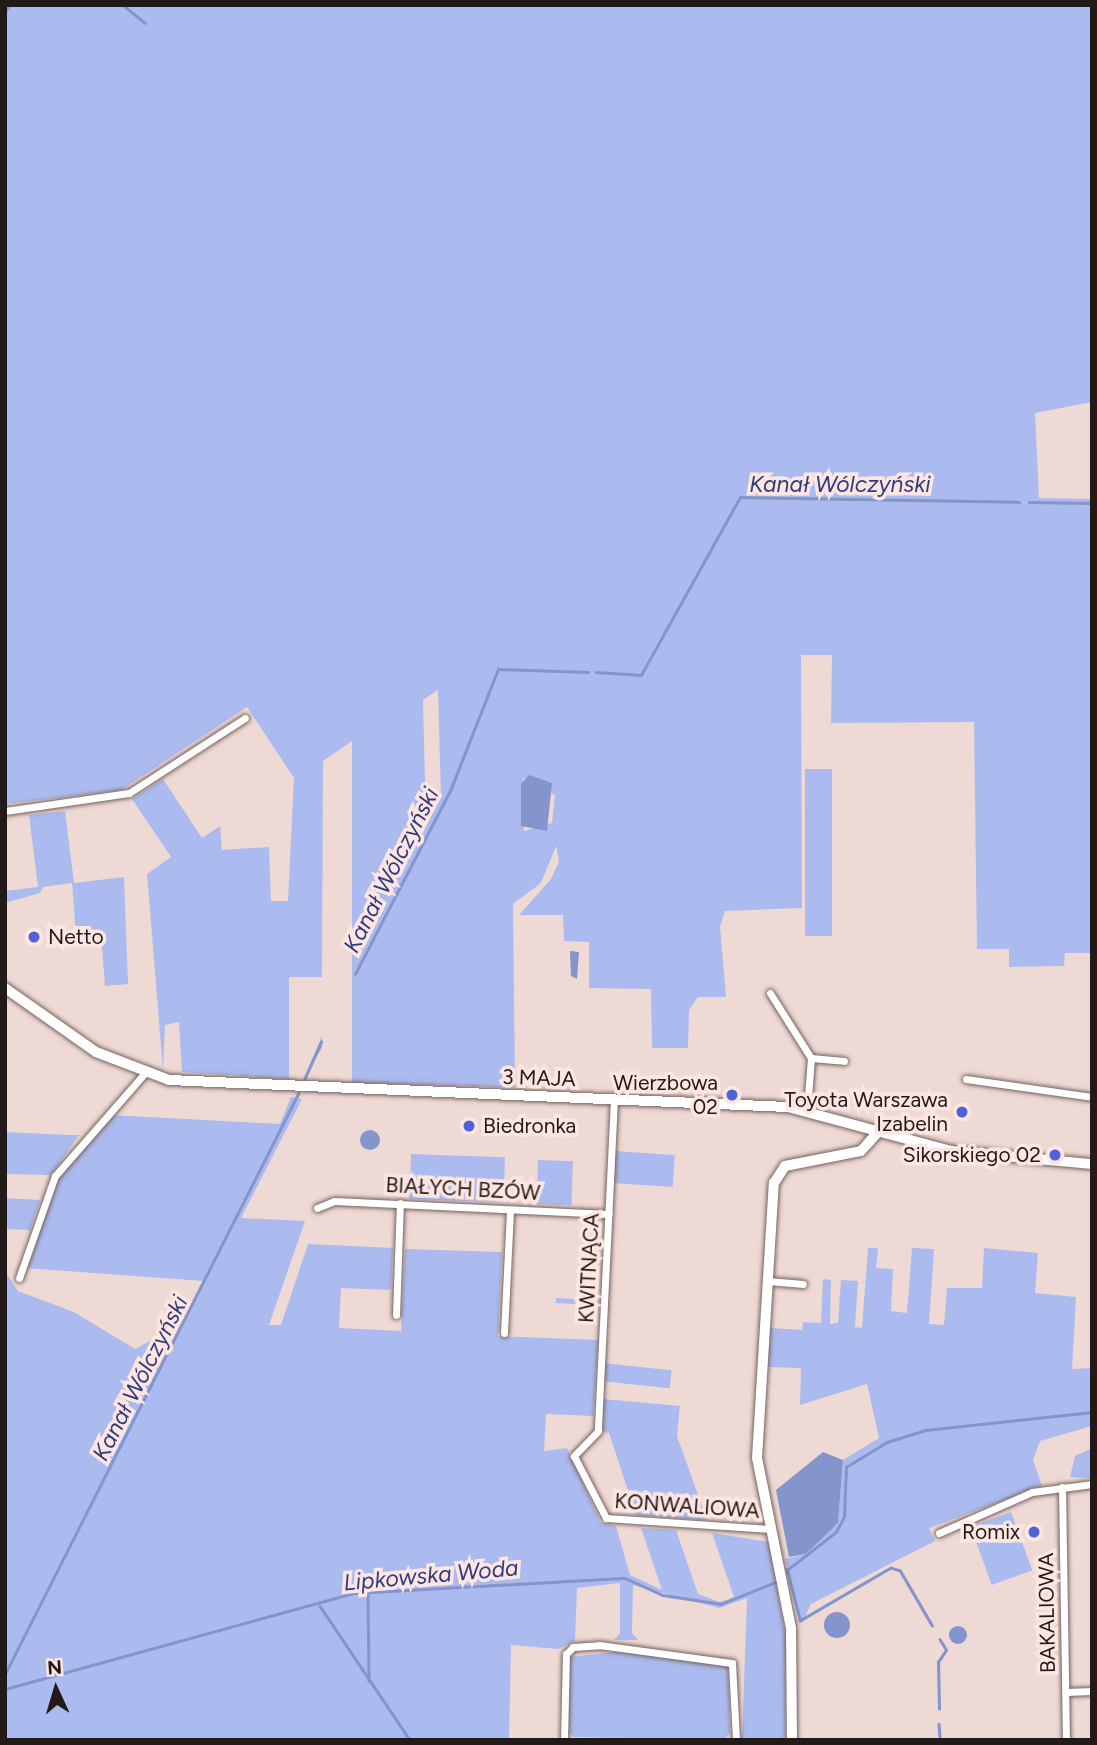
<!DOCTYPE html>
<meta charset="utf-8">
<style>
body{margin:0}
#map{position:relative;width:1097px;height:1745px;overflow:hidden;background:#efd9d4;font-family:Figtree,sans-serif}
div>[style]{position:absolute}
.green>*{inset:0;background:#acbbef;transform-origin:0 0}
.water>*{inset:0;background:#8494cc}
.round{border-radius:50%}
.stream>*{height:2.5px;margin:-1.25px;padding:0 1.25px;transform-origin:1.25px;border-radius:1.25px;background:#8494cc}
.roads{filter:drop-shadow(0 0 2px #76625e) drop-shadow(0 0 2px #76625e)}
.street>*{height:7px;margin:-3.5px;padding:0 3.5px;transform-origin:3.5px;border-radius:3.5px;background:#fff}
.secondary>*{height:10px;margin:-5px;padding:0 5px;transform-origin:5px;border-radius:5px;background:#fff}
.dots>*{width:19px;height:19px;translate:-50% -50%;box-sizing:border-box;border:4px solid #fde6e1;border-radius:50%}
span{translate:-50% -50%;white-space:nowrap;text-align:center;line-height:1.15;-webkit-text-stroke:7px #fde6e1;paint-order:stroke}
.poi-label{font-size:21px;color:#221a18}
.left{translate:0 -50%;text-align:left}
.right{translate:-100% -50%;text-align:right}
.street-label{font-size:21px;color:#221a18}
.water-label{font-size:23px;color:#2f3c7f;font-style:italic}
.frame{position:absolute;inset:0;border:7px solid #221a18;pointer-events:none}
.north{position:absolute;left:21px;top:1654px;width:70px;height:70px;-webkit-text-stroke:5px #fde6e1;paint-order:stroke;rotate:356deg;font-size:19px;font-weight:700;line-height:28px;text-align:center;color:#221a18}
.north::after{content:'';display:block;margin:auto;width:24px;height:32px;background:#221a18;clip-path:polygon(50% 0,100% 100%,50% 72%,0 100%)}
</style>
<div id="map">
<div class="green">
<i style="clip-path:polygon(evenodd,5px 5px,1092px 5px,1092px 402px,1035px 413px,1039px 498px,1092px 499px,1092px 953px,1065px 953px,1064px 966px,1009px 967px,1009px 949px,977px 949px,974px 722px,831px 723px,832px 655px,801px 655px,802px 908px,725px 911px,720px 927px,726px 997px,698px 997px,689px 1010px,688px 1048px,652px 1048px,651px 989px,589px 988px,589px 942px,564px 941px,563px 915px,519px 915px,551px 879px,559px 862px,556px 846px,541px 883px,513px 904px,515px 1087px,352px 1083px,352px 741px,323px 761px,322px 977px,289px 977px,289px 1079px,182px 1072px,179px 1022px,165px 1025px,163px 1070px,147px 874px,171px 857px,132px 799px,163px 779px,202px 838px,220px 826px,222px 850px,269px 847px,271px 901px,288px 901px,294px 778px,247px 707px,121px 790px,5px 804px,5px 5px,438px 690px,441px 798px,426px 822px,423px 700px,438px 690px,5px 5px,523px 778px,555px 795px,552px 823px,524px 831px,523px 778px)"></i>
<i style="left:832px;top:769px;width:167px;height:27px;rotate:90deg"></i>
<i style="clip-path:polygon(65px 811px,74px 883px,124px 877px,128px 984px,105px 986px,101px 934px,76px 935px,72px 883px,43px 887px,40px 893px,5px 903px,5px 891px,38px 887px,29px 815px)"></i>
<i style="clip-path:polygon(322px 1036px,322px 1048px,303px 1080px)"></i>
<i style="clip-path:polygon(291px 1097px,302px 1099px,241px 1218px,305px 1221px,269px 1325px,281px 1325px,308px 1244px,393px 1248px,391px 1290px,341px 1288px,339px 1328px,401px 1331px,405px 1249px,502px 1252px,498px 1336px,598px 1340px,593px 1416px,546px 1414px,544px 1451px,567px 1448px,601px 1523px,616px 1526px,630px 1575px,662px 1590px,641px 1528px,676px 1530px,698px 1594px,720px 1602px,734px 1597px,712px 1533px,769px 1542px,786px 1639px,785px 1740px,742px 1740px,747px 1598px,719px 1608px,633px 1585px,632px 1633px,638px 1640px,614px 1640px,620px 1633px,620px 1583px,577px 1588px,575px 1641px,558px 1649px,511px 1645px,509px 1740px,5px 1740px,5px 1271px,18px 1291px,74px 1312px,135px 1349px,184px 1323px,204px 1281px,24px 1268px,58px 1176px,110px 1115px,280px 1124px)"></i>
<i style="clip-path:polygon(5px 1132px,69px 1135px,79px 1135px,51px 1175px,5px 1174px)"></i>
<i style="left:615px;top:1151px;width:60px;height:32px;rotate:4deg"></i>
<i style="left:411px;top:1154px;width:94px;height:45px;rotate:2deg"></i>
<i style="left:538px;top:1160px;width:35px;height:44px;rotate:2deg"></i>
<i style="clip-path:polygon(5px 1198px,40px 1200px,30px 1230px,5px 1229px)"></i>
<i style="clip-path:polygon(868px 1248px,878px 1248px,876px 1268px,893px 1269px,891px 1311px,907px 1313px,912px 1248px,934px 1249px,929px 1324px,944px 1325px,947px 1288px,982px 1288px,984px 1248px,1038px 1253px,1035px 1293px,1076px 1297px,1072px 1369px,1092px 1368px,1092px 1426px,1040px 1441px,1033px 1460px,1042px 1486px,929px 1528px,935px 1541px,811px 1604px,802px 1623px,785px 1559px,806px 1554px,838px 1523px,843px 1460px,879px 1438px,867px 1384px,800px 1405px,801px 1368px,768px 1367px,770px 1328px,802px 1330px,803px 1322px,821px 1323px,823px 1279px,831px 1280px,830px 1324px,838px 1323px,841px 1280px,858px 1281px,855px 1327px,862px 1328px)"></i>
<i style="left:556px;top:1298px;width:43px;height:5px;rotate:3deg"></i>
<i style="left:602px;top:1363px;width:70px;height:18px;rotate:6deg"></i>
<i style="clip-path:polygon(603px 1399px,680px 1406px,677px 1436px,707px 1520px,636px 1515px,609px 1433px,603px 1432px)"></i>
<i style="clip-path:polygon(1092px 1448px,1092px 1478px,1070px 1477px,1075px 1456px)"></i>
<i style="left:1011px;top:1512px;width:62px;height:43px;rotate:70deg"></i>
<i style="clip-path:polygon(623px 1651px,728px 1666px,730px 1733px,724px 1740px,573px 1737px,568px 1732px,570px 1657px)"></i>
</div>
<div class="water">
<i style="clip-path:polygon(529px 775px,552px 783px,547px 831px,521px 826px,521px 784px)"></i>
<i style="clip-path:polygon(570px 951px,579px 952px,577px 979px,571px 976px)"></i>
<i class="round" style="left:360px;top:1130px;width:20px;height:20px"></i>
<i style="clip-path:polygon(823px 1452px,843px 1460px,838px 1523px,806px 1554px,789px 1557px,776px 1490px)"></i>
<i class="round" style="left:824px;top:1612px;width:26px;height:26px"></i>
<i class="round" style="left:949px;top:1626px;width:18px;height:18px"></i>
</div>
<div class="stream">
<i style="left:123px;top:5px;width:28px;rotate:39deg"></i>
<i style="left:5px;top:11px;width:8px;rotate:-50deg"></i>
<i style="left:1029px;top:502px;width:63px;rotate:0.9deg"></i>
<i style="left:596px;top:672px;width:45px;rotate:3.8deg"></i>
<i style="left:641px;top:675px;width:204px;rotate:-60.9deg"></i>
<i style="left:740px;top:497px;width:279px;rotate:1deg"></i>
<i style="left:355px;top:974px;width:206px;rotate:-62.6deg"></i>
<i style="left:450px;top:791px;width:131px;rotate:-68.5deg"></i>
<i style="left:498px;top:669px;width:90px;rotate:1.9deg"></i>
<i style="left:303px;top:1082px;width:44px;rotate:-65.8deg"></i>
<i style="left:368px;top:1594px;width:87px;rotate:89.3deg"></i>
<i style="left:320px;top:1606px;width:161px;rotate:56.1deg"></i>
<i style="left:932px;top:1626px;width:64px;rotate:-120.2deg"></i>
<i style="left:900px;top:1571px;width:9px;rotate:-162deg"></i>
<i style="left:891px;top:1568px;width:105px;rotate:149.8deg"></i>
<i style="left:800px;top:1621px;width:53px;rotate:-104.3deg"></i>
<i style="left:787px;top:1570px;width:62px;rotate:-37.8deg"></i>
<i style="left:836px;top:1532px;width:17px;rotate:-62deg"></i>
<i style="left:844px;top:1517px;width:50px;rotate:-87.7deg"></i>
<i style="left:846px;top:1467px;width:48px;rotate:-31.4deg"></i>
<i style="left:887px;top:1442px;width:41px;rotate:-17.1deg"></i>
<i style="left:926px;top:1430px;width:167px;rotate:-6.2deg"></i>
<i style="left:5px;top:1674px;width:650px;rotate:-63.2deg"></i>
<i style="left:5px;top:1689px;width:362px;rotate:-15.4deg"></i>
<i style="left:354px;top:1593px;width:271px;rotate:-3.2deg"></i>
<i style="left:625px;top:1578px;width:42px;rotate:24.1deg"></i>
<i style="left:663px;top:1595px;width:59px;rotate:8.8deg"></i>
<i style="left:721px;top:1604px;width:61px;rotate:-22deg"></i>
<i style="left:939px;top:1709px;width:47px;rotate:-91.2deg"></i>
<i style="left:938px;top:1662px;width:14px;rotate:-56deg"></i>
<i style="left:946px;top:1650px;width:12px;rotate:-121deg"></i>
<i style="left:939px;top:1724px;width:16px;rotate:86deg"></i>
</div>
<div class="roads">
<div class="street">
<i style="left:5px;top:811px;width:125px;rotate:-8.3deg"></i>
<i style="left:129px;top:793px;width:138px;rotate:-32.9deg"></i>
<i style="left:770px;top:993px;width:77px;rotate:57.8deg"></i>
<i style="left:811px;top:1058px;width:52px;rotate:94.4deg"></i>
<i style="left:811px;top:1058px;width:33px;rotate:5deg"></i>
<i style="left:966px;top:1079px;width:127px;rotate:8.1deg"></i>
<i style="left:614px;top:1099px;width:332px;rotate:92.8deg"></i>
<i style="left:598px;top:1431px;width:35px;rotate:134deg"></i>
<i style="left:574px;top:1456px;width:70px;rotate:62.7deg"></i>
<i style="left:606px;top:1518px;width:165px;rotate:3.8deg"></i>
<i style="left:317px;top:1208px;width:18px;rotate:-22deg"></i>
<i style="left:334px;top:1201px;width:275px;rotate:2.7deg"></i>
<i style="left:19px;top:1278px;width:108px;rotate:-70.6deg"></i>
<i style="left:55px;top:1176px;width:135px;rotate:-48.9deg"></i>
<i style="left:768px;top:1281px;width:35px;rotate:5deg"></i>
<i style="left:396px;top:1315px;width:112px;rotate:-88deg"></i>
<i style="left:504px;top:1333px;width:123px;rotate:-87.2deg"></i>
<i style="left:1062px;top:1487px;width:253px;rotate:89.1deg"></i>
<i style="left:939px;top:1533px;width:102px;rotate:-23.8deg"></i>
<i style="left:1032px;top:1492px;width:61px;rotate:-7.6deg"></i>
<i style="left:1066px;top:1692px;width:26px;rotate:-2deg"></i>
<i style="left:564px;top:1740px;width:86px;rotate:-88.7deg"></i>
<i style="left:566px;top:1654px;width:10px;rotate:-45deg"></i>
<i style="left:573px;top:1647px;width:26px;rotate:-4deg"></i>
<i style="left:599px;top:1645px;width:134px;rotate:7.7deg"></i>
<i style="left:732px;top:1663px;width:77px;rotate:87deg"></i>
</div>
<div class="secondary">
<i style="left:5px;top:988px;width:111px;rotate:35.1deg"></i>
<i style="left:96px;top:1052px;width:78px;rotate:21deg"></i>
<i style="left:169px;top:1080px;width:620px;rotate:2.5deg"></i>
<i style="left:788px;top:1107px;width:169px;rotate:15.1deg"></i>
<i style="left:951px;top:1151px;width:142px;rotate:5.3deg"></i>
<i style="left:792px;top:1740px;width:112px;rotate:-90.5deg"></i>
<i style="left:791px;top:1628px;width:173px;rotate:-101.3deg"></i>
<i style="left:757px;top:1458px;width:276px;rotate:-86.5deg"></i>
<i style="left:774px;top:1183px;width:20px;rotate:-57deg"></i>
<i style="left:785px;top:1166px;width:77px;rotate:-11.2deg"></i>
<i style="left:861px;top:1151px;width:27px;rotate:-48deg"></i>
</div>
</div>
<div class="dots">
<i style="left:34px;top:937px;background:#4e63d8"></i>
<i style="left:732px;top:1095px;background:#4e63d8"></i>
<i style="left:962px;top:1112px;background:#4e63d8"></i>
<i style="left:469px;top:1126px;background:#4e63d8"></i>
<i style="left:1055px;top:1155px;background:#4e63d8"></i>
<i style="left:1034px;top:1532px;background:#4e63d8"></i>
</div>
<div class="poi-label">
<span class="left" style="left:48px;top:937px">Netto</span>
<span class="right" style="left:718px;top:1095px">Wierzbowa<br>02</span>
<span class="right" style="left:948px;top:1112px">Toyota Warszawa<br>Izabelin</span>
<span class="left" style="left:483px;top:1126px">Biedronka</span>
<span class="right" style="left:1041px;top:1155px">Sikorskiego 02</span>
<span class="right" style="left:1020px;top:1532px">Romix</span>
</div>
<div class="street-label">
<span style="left:539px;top:1078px;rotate:2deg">3 MAJA</span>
<span style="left:463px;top:1189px;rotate:3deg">BIAŁYCH BZÓW</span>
<span style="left:589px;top:1268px;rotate:-87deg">KWITNĄCA</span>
<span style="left:687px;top:1506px;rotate:4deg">KONWALIOWA</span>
<span style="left:1047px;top:1613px;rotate:-91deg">BAKALIOWA</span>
</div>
<div class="water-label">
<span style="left:840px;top:484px">Kanał Wólczyński</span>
<span style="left:391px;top:870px;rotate:-63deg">Kanał Wólczyński</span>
<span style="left:140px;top:1378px;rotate:-63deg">Kanał Wólczyński</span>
<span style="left:431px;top:1575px;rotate:-5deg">Lipkowska Woda</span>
</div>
<div class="frame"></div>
<div class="north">N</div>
</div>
